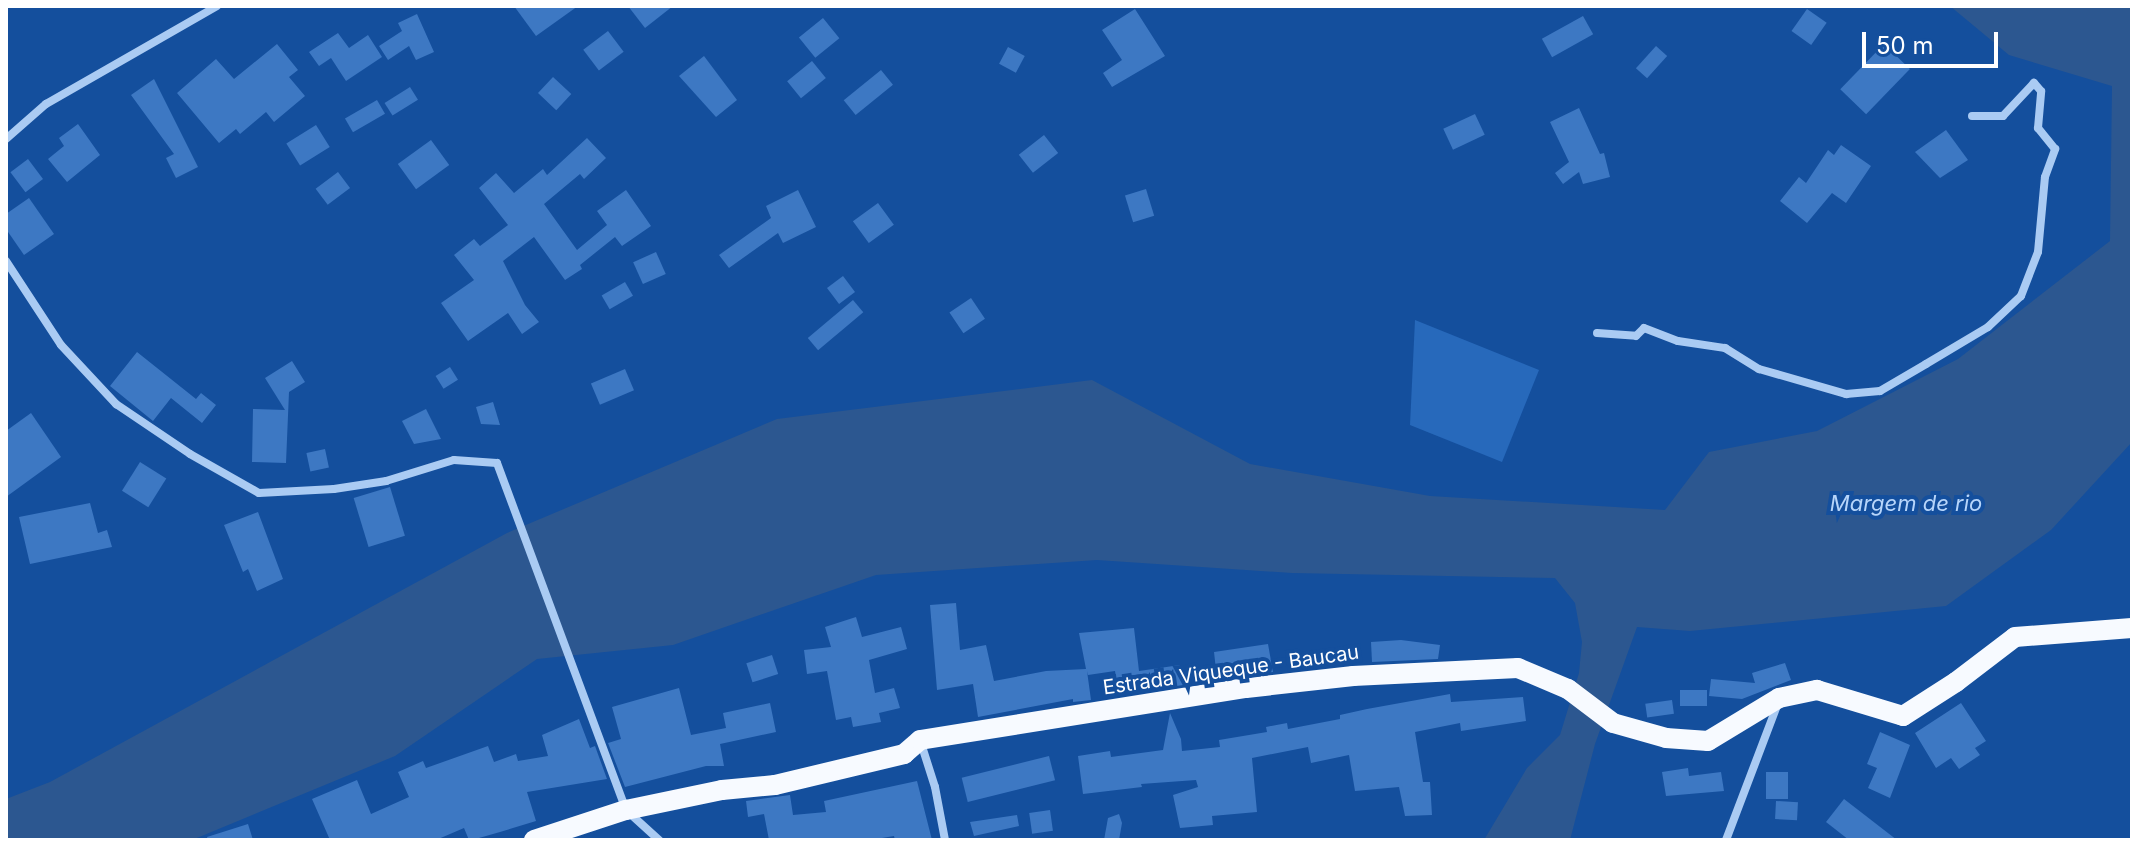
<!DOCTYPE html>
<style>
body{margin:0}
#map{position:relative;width:2138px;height:846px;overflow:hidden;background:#144f9d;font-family:Inter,sans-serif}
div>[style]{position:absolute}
.green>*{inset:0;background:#2769bb}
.water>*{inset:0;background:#2c5790}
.building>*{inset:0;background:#3d78c3;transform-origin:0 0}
.minor>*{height:8px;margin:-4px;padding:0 4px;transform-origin:4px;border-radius:4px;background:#aacbf3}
.primary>*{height:20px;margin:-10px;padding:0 10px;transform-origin:10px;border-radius:10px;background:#f7faff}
span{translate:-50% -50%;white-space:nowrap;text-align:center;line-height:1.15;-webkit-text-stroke:8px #144f9d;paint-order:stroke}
.street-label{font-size:20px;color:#fff}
.water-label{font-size:22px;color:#b7d5fa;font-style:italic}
.frame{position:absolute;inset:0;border:8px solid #fff;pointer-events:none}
.scale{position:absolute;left:1862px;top:32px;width:136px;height:36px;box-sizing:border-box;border:4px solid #fff;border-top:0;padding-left:10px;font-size:24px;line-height:28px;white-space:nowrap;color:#fff;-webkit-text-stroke:6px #144f9d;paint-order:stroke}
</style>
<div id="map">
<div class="green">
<i style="clip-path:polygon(1415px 320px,1539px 370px,1502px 462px,1410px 425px)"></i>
</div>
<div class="water">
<i style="clip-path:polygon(1950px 6px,2132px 6px,2132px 442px,2051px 530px,1946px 606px,1690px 631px,1637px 627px,1595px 744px,1570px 840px,1484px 840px,1527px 768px,1560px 735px,1579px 673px,1582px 642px,1575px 603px,1555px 578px,1292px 573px,1097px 560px,876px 575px,673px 645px,537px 659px,395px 756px,192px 840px,6px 840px,6px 799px,50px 782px,507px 533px,777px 419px,1092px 380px,1250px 464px,1430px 496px,1665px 510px,1709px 452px,1817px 431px,1958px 359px,2110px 241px,2112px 86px,2009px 55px)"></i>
</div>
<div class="building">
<i style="clip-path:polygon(514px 6px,578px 6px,536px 36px)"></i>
<i style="clip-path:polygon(628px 6px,673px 6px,645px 28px)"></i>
<i style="clip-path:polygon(1135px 9px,1165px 56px,1112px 87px,1103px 73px,1122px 60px,1102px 30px)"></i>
<i style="left:1807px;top:9px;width:24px;height:27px;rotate:35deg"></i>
<i style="clip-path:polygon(417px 14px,434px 52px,416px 60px,409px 46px,388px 60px,379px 46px,402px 31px,398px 23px)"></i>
<i style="left:1583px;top:16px;width:21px;height:47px;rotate:61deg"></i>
<i style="left:823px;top:18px;width:26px;height:31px;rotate:51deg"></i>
<i style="left:608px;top:31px;width:26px;height:31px;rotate:53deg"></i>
<i style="clip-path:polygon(338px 33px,349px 48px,368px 35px,382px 57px,346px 81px,331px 58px,319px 66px,309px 52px)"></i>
<i style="clip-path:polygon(277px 44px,298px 70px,289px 77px,305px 96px,274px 122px,266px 112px,240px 134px,236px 129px,219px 143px,177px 93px,216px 59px,234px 79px)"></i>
<i style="left:1884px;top:44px;width:36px;height:63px;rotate:44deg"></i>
<i style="left:1656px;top:46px;width:15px;height:30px;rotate:42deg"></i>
<i style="left:1008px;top:47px;width:19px;height:19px;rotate:28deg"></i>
<i style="clip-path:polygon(704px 56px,737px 100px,716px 117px,679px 76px)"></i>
<i style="left:812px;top:61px;width:22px;height:32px;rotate:51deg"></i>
<i style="left:881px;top:70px;width:19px;height:48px;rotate:51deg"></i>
<i style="left:553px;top:77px;width:25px;height:22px;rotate:43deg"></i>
<i style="clip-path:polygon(154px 79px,198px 167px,176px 178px,166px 158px,174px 154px,131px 95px)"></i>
<i style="left:410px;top:87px;width:15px;height:30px;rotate:58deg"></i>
<i style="left:377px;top:100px;width:16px;height:37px;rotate:60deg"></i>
<i style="clip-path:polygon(1579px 108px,1600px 154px,1604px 153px,1610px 177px,1583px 184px,1579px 172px,1563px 184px,1555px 173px,1569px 162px,1550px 122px)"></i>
<i style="left:1475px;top:114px;width:23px;height:35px;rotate:65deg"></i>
<i style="clip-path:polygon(78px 124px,100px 155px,67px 182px,48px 159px,64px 146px,59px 138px)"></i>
<i style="left:316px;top:125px;width:26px;height:35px;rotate:58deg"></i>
<i style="clip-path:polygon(1946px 130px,1968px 160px,1940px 178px,1915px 152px)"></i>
<i style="left:1044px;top:135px;width:23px;height:32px;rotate:52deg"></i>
<i style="clip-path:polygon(587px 138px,606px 158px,584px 179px,580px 174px,544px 204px,577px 250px,607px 225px,597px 211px,626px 190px,651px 226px,622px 246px,615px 237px,580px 265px,582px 269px,565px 280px,534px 237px,503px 261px,525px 305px,539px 322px,522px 334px,508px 313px,468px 341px,441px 303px,474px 280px,454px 255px,474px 239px,480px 246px,508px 225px,479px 188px,496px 173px,514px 193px,543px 169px,547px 175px)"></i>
<i style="left:431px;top:140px;width:31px;height:41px;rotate:54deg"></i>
<i style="clip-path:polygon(1841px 145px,1871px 166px,1846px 203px,1832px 193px,1807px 223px,1780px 201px,1799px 177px,1806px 183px,1828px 150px,1834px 155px)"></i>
<i style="left:28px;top:159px;width:25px;height:22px;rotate:53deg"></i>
<i style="left:338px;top:172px;width:20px;height:28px;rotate:53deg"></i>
<i style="left:1146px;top:189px;width:28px;height:22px;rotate:73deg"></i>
<i style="clip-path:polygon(798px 190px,816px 227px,783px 243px,778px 233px,729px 268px,719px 255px,771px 218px,766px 206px)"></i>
<i style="clip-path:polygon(29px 198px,54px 234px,24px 255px,6px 229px,6px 214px)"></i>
<i style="left:878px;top:203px;width:27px;height:31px;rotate:54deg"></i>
<i style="left:656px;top:252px;width:24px;height:25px;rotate:66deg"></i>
<i style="left:843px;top:276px;width:20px;height:20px;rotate:53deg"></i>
<i style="left:625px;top:282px;width:16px;height:27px;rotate:60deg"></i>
<i style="left:971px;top:298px;width:25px;height:26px;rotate:56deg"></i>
<i style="left:853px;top:300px;width:16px;height:59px;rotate:50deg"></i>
<i style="clip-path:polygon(137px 352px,196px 399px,201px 393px,216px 405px,202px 423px,171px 398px,153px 421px,110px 386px)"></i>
<i style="clip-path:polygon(292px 361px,305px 382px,289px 392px,286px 463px,252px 462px,253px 409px,285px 410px,265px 378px)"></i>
<i style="left:450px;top:367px;width:15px;height:17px;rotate:58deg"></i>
<i style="left:625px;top:369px;width:23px;height:37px;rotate:67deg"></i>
<i style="clip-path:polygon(493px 402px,500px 425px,481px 424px,476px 407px)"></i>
<i style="clip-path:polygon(426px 409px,441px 439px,414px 444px,402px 421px)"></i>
<i style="clip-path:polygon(31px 413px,61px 457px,6px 497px,6px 431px)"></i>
<i style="left:325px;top:449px;width:19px;height:19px;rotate:78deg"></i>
<i style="left:140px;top:462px;width:31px;height:34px;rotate:32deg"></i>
<i style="left:390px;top:487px;width:51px;height:38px;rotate:73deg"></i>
<i style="clip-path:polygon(90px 503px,98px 533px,107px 530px,112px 547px,30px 564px,19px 517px)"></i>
<i style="clip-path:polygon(258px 512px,283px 579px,257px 591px,248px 569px,243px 572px,224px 525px)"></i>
<i style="clip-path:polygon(956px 603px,960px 650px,986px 645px,994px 681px,1046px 671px,1086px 669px,1079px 633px,1134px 628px,1139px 671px,1180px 665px,1183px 685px,1119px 695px,1115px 671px,1088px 675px,1087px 671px,1091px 700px,1073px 702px,1073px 699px,978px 717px,973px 684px,937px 690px,930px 605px)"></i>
<i style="clip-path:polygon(856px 617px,862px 637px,901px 627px,907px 649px,869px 660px,875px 693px,894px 688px,900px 708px,879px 713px,881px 722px,853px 727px,851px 717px,836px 720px,827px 671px,807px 674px,804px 650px,831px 647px,825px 627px)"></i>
<i style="clip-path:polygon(1401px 640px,1440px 645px,1438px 659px,1372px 662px,1371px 642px)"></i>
<i style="clip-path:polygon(1268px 644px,1273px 672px,1255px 674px,1254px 666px,1216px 670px,1214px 652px)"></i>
<i style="left:772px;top:655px;width:20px;height:27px;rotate:72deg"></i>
<i style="clip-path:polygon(1785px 663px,1791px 680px,1742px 699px,1709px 696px,1711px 679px,1755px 683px,1752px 673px)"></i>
<i style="clip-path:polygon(679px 688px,691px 735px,726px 728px,723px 713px,770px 703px,776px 732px,720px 744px,724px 766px,706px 766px,625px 787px,608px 743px,621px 739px,612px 707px)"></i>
<i style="left:1680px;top:690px;width:27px;height:16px"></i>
<i style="clip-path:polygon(1450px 694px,1451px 702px,1523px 697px,1526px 721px,1461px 731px,1460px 723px,1415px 732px,1423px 782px,1430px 782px,1432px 815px,1405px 816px,1399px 787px,1355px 791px,1349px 755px,1311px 763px,1308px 747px,1252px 758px,1257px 812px,1212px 816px,1213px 825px,1180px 828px,1173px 795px,1198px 787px,1196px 780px,1141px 784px,1142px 787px,1083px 794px,1078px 756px,1110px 751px,1111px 757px,1163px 750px,1170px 713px,1181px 739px,1182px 751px,1220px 747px,1219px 740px,1267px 732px,1266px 727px,1287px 723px,1288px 729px,1340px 719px,1340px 715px,1367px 709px)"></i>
<i style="left:1672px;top:700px;width:14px;height:27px;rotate:82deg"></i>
<i style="clip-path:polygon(1961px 703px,1986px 741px,1975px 748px,1980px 755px,1959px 769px,1951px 758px,1936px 768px,1915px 733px)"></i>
<i style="clip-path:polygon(579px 719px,590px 748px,595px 746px,607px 779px,527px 792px,536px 821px,500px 832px,472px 840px,469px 840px,464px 828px,436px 840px,330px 840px,312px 799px,357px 780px,371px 814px,409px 797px,398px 772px,423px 761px,426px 768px,488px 746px,494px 762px,516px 754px,518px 761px,548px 756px,542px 735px)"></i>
<i style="clip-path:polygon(1880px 732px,1910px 745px,1890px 798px,1868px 788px,1877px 768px,1867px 764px)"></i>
<i style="left:1049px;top:756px;width:25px;height:90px;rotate:76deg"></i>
<i style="clip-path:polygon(1688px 768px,1689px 776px,1721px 772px,1724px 791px,1666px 796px,1662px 772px)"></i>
<i style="left:1766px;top:772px;width:22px;height:27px"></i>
<i style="clip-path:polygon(917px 781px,932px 840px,895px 840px,894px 836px,870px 840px,769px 840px,764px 814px,748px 817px,746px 801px,790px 795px,793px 815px,826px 812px,824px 801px)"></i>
<i style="clip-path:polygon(1844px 799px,1897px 840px,1849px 840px,1826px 822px)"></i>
<i style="left:1776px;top:801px;width:22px;height:18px;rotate:3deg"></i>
<i style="left:1050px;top:810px;width:21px;height:21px;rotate:82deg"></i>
<i style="clip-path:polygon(1119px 814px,1122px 823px,1119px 840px,1104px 840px,1108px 818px)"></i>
<i style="clip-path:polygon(1017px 815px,1019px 826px,974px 836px,970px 822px)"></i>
<i style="clip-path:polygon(248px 824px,253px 840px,208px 840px,207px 837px)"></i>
</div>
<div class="minor">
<i style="left:6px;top:139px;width:53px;rotate:-41.2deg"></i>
<i style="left:46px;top:104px;width:197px;rotate:-29.8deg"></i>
<i style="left:6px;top:261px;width:100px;rotate:56.8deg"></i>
<i style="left:61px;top:345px;width:81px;rotate:47deg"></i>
<i style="left:116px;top:404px;width:89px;rotate:34deg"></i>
<i style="left:190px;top:454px;width:79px;rotate:29.5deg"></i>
<i style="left:259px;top:493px;width:75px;rotate:-3.1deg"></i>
<i style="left:334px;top:489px;width:53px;rotate:-8.7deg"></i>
<i style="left:386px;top:481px;width:71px;rotate:-17.2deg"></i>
<i style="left:454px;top:460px;width:43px;rotate:4deg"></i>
<i style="left:497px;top:463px;width:370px;rotate:69.6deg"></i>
<i style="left:626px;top:810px;width:45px;rotate:42.3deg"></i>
<i style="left:1597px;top:333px;width:39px;rotate:4deg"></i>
<i style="left:1636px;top:336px;width:11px;rotate:-45deg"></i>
<i style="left:1644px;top:328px;width:36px;rotate:21deg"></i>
<i style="left:1678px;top:341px;width:48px;rotate:8.5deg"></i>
<i style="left:1725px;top:348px;width:40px;rotate:32deg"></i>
<i style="left:1759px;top:369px;width:91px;rotate:16deg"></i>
<i style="left:1846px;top:394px;width:34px;rotate:-5deg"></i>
<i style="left:1880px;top:391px;width:53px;rotate:-30.4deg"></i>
<i style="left:1926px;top:364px;width:72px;rotate:-30.8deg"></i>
<i style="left:1988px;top:327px;width:45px;rotate:-43.2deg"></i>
<i style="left:2021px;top:296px;width:47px;rotate:-68.9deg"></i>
<i style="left:2038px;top:252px;width:75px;rotate:-84.7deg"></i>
<i style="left:2045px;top:177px;width:30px;rotate:-70deg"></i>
<i style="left:2055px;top:149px;width:27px;rotate:-129deg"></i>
<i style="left:2038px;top:128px;width:37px;rotate:-85deg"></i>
<i style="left:2041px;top:91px;width:11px;rotate:-131deg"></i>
<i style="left:2034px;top:83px;width:45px;rotate:133.2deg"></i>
<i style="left:2003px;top:116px;width:31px;rotate:180deg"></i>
<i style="left:920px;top:740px;width:49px;rotate:72.3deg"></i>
<i style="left:935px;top:787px;width:54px;rotate:79.3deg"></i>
<i style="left:1726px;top:840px;width:147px;rotate:-69.2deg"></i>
</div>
<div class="primary">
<i style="left:534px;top:840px;width:97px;rotate:-18.1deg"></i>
<i style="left:626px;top:810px;width:98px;rotate:-11.8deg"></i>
<i style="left:722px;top:790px;width:53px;rotate:-5.4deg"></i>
<i style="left:775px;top:785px;width:133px;rotate:-13.5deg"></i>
<i style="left:904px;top:754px;width:21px;rotate:-41deg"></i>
<i style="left:920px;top:740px;width:330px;rotate:-9.1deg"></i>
<i style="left:1246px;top:688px;width:108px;rotate:-6.4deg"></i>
<i style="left:1353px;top:676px;width:165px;rotate:-2.8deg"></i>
<i style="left:1518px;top:668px;width:54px;rotate:22.8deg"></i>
<i style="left:1568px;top:689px;width:56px;rotate:37.1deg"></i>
<i style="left:1613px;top:723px;width:55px;rotate:15.8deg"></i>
<i style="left:1666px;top:738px;width:42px;rotate:4.1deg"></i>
<i style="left:1708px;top:741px;width:83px;rotate:-31.2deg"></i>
<i style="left:1779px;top:698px;width:39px;rotate:-12deg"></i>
<i style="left:1817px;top:690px;width:90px;rotate:16.8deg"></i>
<i style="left:1903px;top:716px;width:63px;rotate:-32.7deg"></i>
<i style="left:1956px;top:682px;width:74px;rotate:-37.3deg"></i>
<i style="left:2015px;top:637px;width:117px;rotate:-4.4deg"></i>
</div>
<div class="street-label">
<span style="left:1231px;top:670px;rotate:-8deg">Estrada Viqueque - Baucau</span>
</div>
<div class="water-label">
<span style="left:1906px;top:504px">Margem de rio</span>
</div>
<div class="frame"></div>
<div class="scale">50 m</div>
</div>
